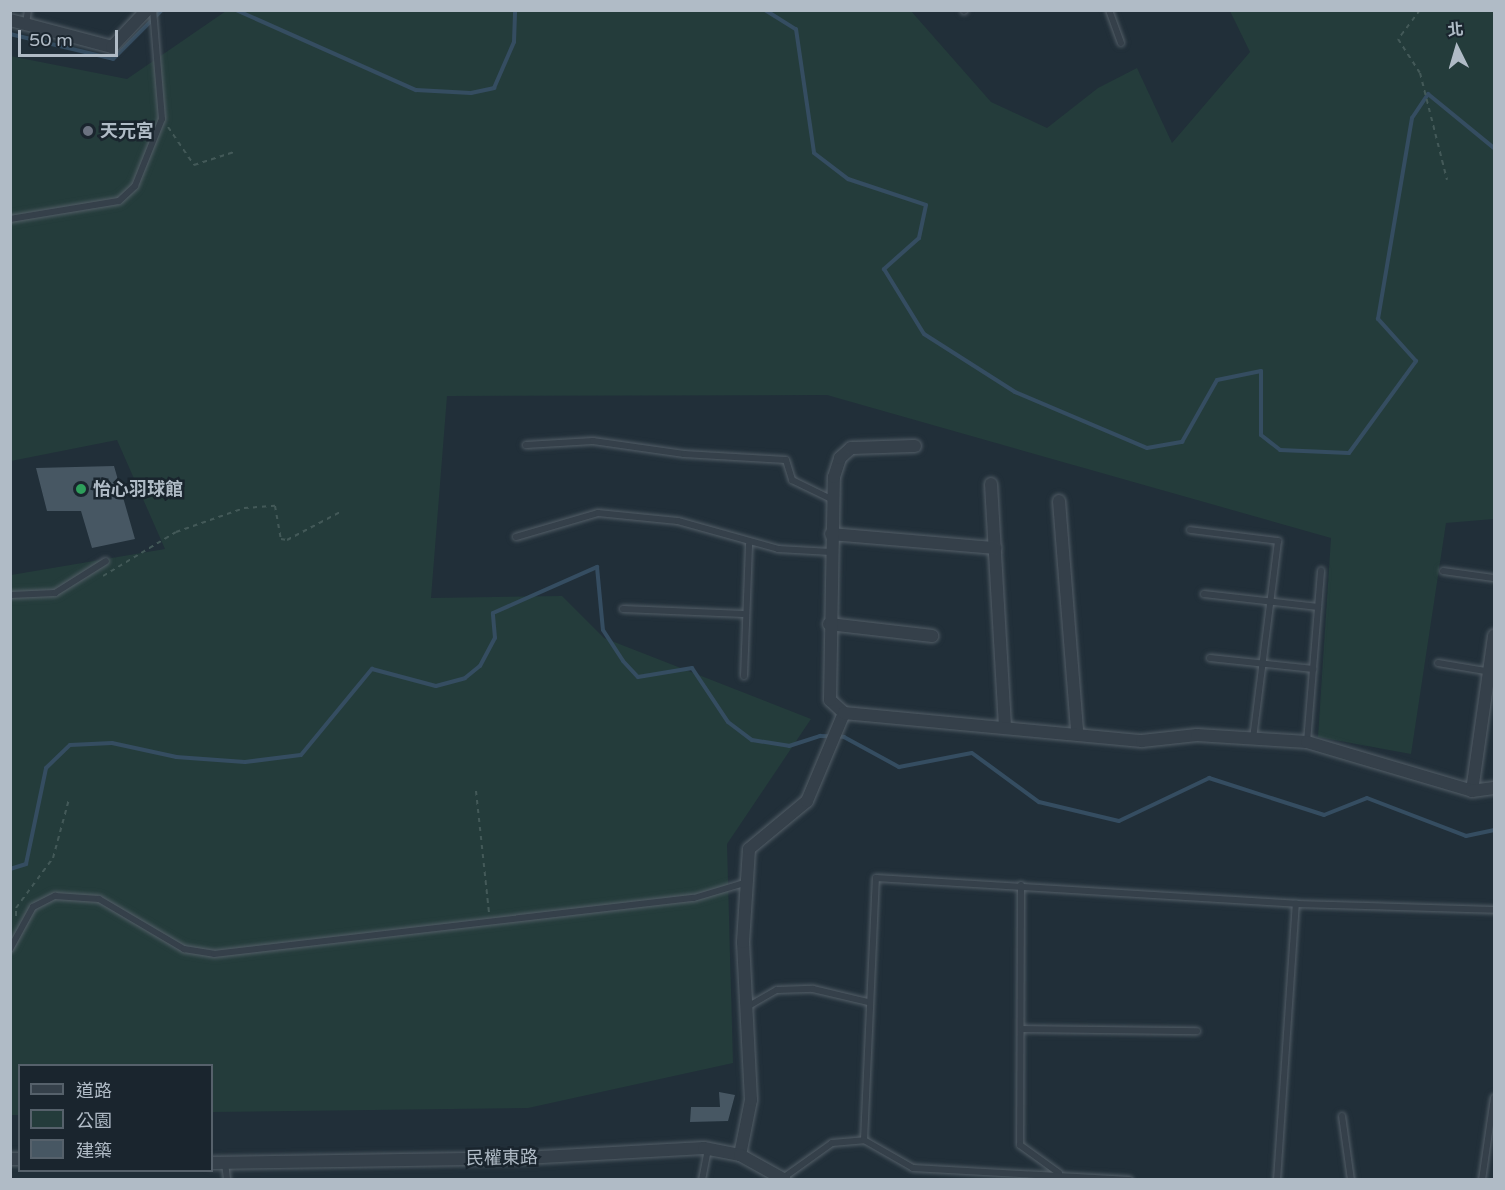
<!DOCTYPE html>
<meta charset="utf-8">
<style>
body{margin:0}
#map{position:relative;width:1505px;height:1190px;overflow:hidden;background:#212f39;font-family:"Varela Round","Noto Sans TC",sans-serif}
div>[style]{position:absolute}
.green>*{inset:0;background:#243c3b}
.stream>*{height:4px;margin:-2px;padding:0 2px;transform-origin:2px;border-radius:2px;background:#354d61}
.building>*{inset:0;background:#475763}
.path>*{height:2px;margin-top:-1px;transform-origin:0;background:repeating-linear-gradient(90deg,#435958 0 4.5px,transparent 0 9px)}
.roads{filter:drop-shadow(0 0 2px #535e67) drop-shadow(0 0 2px #535e67)}
.lane>*{height:6px;margin:-3px;padding:0 3px;transform-origin:3px;border-radius:3px;background:#35404a}
.street>*{height:12px;margin:-6px;padding:0 6px;transform-origin:6px;border-radius:6px;background:#35404a}
.dots>*{width:16px;height:16px;translate:-50% -50%;box-sizing:border-box;border:3px solid #1a252e;border-radius:50%}
span{translate:-50% -50%;white-space:nowrap;text-align:center;line-height:1.15;-webkit-text-stroke:5px #1a252e;paint-order:stroke}
.poi-label{font-size:18px;color:#b0bbc6;font-weight:700}
.left{translate:0 -50%;text-align:left}
.street-label{font-size:18px;color:#b0bbc6}
.frame{position:absolute;inset:0;border:12px solid #b0bbc6;pointer-events:none}
.legend{position:absolute;left:18px;top:1064px;width:195px;height:108px;box-sizing:border-box;background:#1a252e;border:2px solid #56616b;margin:0;padding:8px 10px;list-style:none;font-size:18px;color:#b0bbc6}
.legend li{display:flex;align-items:center;gap:12px;height:30px}
.legend b{width:30px;border:2px solid #56616b}
.north{position:absolute;left:1427px;top:18px;width:60px;height:60px;-webkit-text-stroke:4px #1a252e;paint-order:stroke;rotate:355deg;font-size:16px;font-weight:700;line-height:24px;text-align:center;color:#b0bbc6}
.north::after{content:'';display:block;margin:auto;width:21px;height:27px;background:#b0bbc6;clip-path:polygon(50% 0,100% 100%,50% 72%,0 100%)}
.scale{position:absolute;left:18px;top:30px;width:100px;height:27px;box-sizing:border-box;border:3px solid #b0bbc6;border-top:0;padding-left:8px;font-size:18px;line-height:21px;white-space:nowrap;color:#b0bbc6;-webkit-text-stroke:4px #1a252e;paint-order:stroke}
</style>
<div id="map">
<div class="green">
<i style="clip-path:polygon(226px 11px,911px 11px,991px 102px,1047px 128px,1098px 88px,1137px 68px,1172px 143px,1250px 52px,1230px 11px,1494px 11px,1494px 519px,1446px 523px,1411px 754px,1318px 737px,1331px 538px,827px 395px,447px 396px,431px 598px,562px 596px,604px 638px,811px 719px,727px 844px,733px 1063px,528px 1108px,212px 1112px,212px 1066px,20px 1066px,19px 1115px,11px 1115px,11px 575px,165px 549px,117px 440px,11px 461px,10px 56px,127px 79px)"></i>
</div>
<div class="stream">
<i style="left:236px;top:10px;width:197px;rotate:24deg"></i>
<i style="left:416px;top:90px;width:55px;rotate:3.1deg"></i>
<i style="left:471px;top:93px;width:24px;rotate:-12deg"></i>
<i style="left:494px;top:88px;width:50px;rotate:-66.5deg"></i>
<i style="left:514px;top:42px;width:32px;rotate:-88deg"></i>
<i style="left:765px;top:10px;width:36px;rotate:32deg"></i>
<i style="left:796px;top:29px;width:125px;rotate:81.7deg"></i>
<i style="left:814px;top:153px;width:43px;rotate:37.4deg"></i>
<i style="left:848px;top:179px;width:82px;rotate:18.4deg"></i>
<i style="left:926px;top:205px;width:34px;rotate:102deg"></i>
<i style="left:919px;top:238px;width:47px;rotate:138.5deg"></i>
<i style="left:884px;top:269px;width:76px;rotate:58.4deg"></i>
<i style="left:924px;top:334px;width:108px;rotate:32.5deg"></i>
<i style="left:1015px;top:392px;width:143px;rotate:23deg"></i>
<i style="left:1147px;top:448px;width:36px;rotate:-10deg"></i>
<i style="left:1182px;top:442px;width:71px;rotate:-60.6deg"></i>
<i style="left:1217px;top:380px;width:45px;rotate:-11.6deg"></i>
<i style="left:1261px;top:371px;width:64px;rotate:90deg"></i>
<i style="left:1261px;top:435px;width:24px;rotate:38deg"></i>
<i style="left:1280px;top:450px;width:69px;rotate:2.5deg"></i>
<i style="left:1349px;top:453px;width:114px;rotate:-53.9deg"></i>
<i style="left:1416px;top:361px;width:57px;rotate:-132.1deg"></i>
<i style="left:1378px;top:319px;width:204px;rotate:-80.4deg"></i>
<i style="left:1412px;top:118px;width:29px;rotate:-56deg"></i>
<i style="left:1428px;top:94px;width:85px;rotate:39.3deg"></i>
<i style="left:10px;top:34px;width:106px;rotate:13.6deg"></i>
<i style="left:113px;top:59px;width:69px;rotate:-45deg"></i>
<i style="left:10px;top:869px;width:17px;rotate:-17deg"></i>
<i style="left:26px;top:864px;width:98px;rotate:-78.2deg"></i>
<i style="left:46px;top:768px;width:33px;rotate:-44deg"></i>
<i style="left:70px;top:745px;width:42px;rotate:-2.7deg"></i>
<i style="left:112px;top:743px;width:66px;rotate:12.3deg"></i>
<i style="left:176px;top:757px;width:69px;rotate:4.1deg"></i>
<i style="left:245px;top:762px;width:56px;rotate:-7.1deg"></i>
<i style="left:301px;top:755px;width:112px;rotate:-50.5deg"></i>
<i style="left:372px;top:669px;width:66px;rotate:14.9deg"></i>
<i style="left:436px;top:686px;width:30px;rotate:-15deg"></i>
<i style="left:465px;top:678px;width:19px;rotate:-39deg"></i>
<i style="left:480px;top:666px;width:32px;rotate:-62deg"></i>
<i style="left:495px;top:638px;width:25px;rotate:-95deg"></i>
<i style="left:493px;top:613px;width:114px;rotate:-23.9deg"></i>
<i style="left:597px;top:567px;width:63px;rotate:84.6deg"></i>
<i style="left:603px;top:630px;width:37px;rotate:57deg"></i>
<i style="left:623px;top:661px;width:22px;rotate:47deg"></i>
<i style="left:638px;top:677px;width:55px;rotate:-9.5deg"></i>
<i style="left:692px;top:668px;width:65px;rotate:56.3deg"></i>
<i style="left:728px;top:722px;width:30px;rotate:37deg"></i>
<i style="left:752px;top:740px;width:37px;rotate:9deg"></i>
<i style="left:789px;top:746px;width:33px;rotate:-18deg"></i>
<i style="left:820px;top:736px;width:24px;rotate:2deg"></i>
<i style="left:844px;top:737px;width:63px;rotate:28.6deg"></i>
<i style="left:899px;top:767px;width:74px;rotate:-10.9deg"></i>
<i style="left:972px;top:753px;width:83px;rotate:36.2deg"></i>
<i style="left:1039px;top:802px;width:82px;rotate:13.4deg"></i>
<i style="left:1119px;top:821px;width:100px;rotate:-25.5deg"></i>
<i style="left:1209px;top:778px;width:121px;rotate:17.8deg"></i>
<i style="left:1324px;top:815px;width:46px;rotate:-21.6deg"></i>
<i style="left:1367px;top:798px;width:106px;rotate:21deg"></i>
<i style="left:1466px;top:836px;width:29px;rotate:-12deg"></i>
</div>
<div class="building">
<i style="clip-path:polygon(114px 466px,135px 539px,92px 548px,81px 511px,47px 511px,36px 468px)"></i>
<i style="clip-path:polygon(719px 1092px,735px 1095px,728px 1121px,690px 1122px,691px 1107px,720px 1107px)"></i>
</div>
<div class="path">
<i style="left:1420px;top:10px;width:36px;rotate:127deg"></i>
<i style="left:1398px;top:39px;width:40px;rotate:57.1deg"></i>
<i style="left:1420px;top:73px;width:110px;rotate:75.8deg"></i>
<i style="left:168px;top:127px;width:46px;rotate:55.6deg"></i>
<i style="left:194px;top:165px;width:42px;rotate:-18deg"></i>
<i style="left:103px;top:576px;width:85px;rotate:-31.1deg"></i>
<i style="left:176px;top:532px;width:72px;rotate:-19.4deg"></i>
<i style="left:244px;top:508px;width:31px;rotate:-4deg"></i>
<i style="left:275px;top:506px;width:34px;rotate:80deg"></i>
<i style="left:281px;top:539px;width:6px;rotate:9deg"></i>
<i style="left:287px;top:540px;width:62px;rotate:-27.8deg"></i>
<i style="left:476px;top:791px;width:123px;rotate:83.9deg"></i>
<i style="left:16px;top:916px;width:8px;rotate:-90deg"></i>
<i style="left:16px;top:908px;width:62px;rotate:-53.5deg"></i>
<i style="left:53px;top:858px;width:61px;rotate:-74.8deg"></i>
</div>
<div class="roads">
<div class="lane">
<i style="left:1109px;top:10px;width:35px;rotate:70deg"></i>
<i style="left:964px;top:11px;width:1px;rotate:-45deg"></i>
<i style="left:26px;top:24px;width:14px;rotate:-82deg"></i>
<i style="left:10px;top:219px;width:110px;rotate:-9.4deg"></i>
<i style="left:119px;top:201px;width:22px;rotate:-43deg"></i>
<i style="left:135px;top:186px;width:72px;rotate:-68.1deg"></i>
<i style="left:162px;top:119px;width:109px;rotate:-94.7deg"></i>
<i style="left:526px;top:445px;width:67px;rotate:-3.4deg"></i>
<i style="left:593px;top:441px;width:92px;rotate:8.1deg"></i>
<i style="left:684px;top:454px;width:102px;rotate:3.4deg"></i>
<i style="left:786px;top:460px;width:21px;rotate:73deg"></i>
<i style="left:792px;top:480px;width:46px;rotate:26deg"></i>
<i style="left:1190px;top:530px;width:89px;rotate:7.1deg"></i>
<i style="left:1278px;top:541px;width:199px;rotate:97.2deg"></i>
<i style="left:516px;top:537px;width:85px;rotate:-16.3deg"></i>
<i style="left:598px;top:513px;width:80px;rotate:5.7deg"></i>
<i style="left:678px;top:521px;width:104px;rotate:15.6deg"></i>
<i style="left:778px;top:549px;width:53px;rotate:3.2deg"></i>
<i style="left:1443px;top:571px;width:51px;rotate:7.8deg"></i>
<i style="left:1204px;top:594px;width:115px;rotate:6.5deg"></i>
<i style="left:10px;top:595px;width:45px;rotate:-2.5deg"></i>
<i style="left:55px;top:593px;width:60px;rotate:-32.1deg"></i>
<i style="left:623px;top:609px;width:121px;rotate:2.4deg"></i>
<i style="left:1210px;top:658px;width:104px;rotate:6.1deg"></i>
<i style="left:1438px;top:663px;width:54px;rotate:9.6deg"></i>
<i style="left:744px;top:676px;width:132px;rotate:-87.8deg"></i>
<i style="left:1307px;top:742px;width:172px;rotate:-85.3deg"></i>
<i style="left:1021px;top:885px;width:260px;rotate:90.2deg"></i>
<i style="left:1020px;top:1145px;width:48px;rotate:35.7deg"></i>
<i style="left:10px;top:949px;width:48px;rotate:-61.3deg"></i>
<i style="left:33px;top:907px;width:25px;rotate:-27deg"></i>
<i style="left:55px;top:896px;width:44px;rotate:3.9deg"></i>
<i style="left:99px;top:899px;width:99px;rotate:30.5deg"></i>
<i style="left:184px;top:949px;width:30px;rotate:9deg"></i>
<i style="left:214px;top:954px;width:483px;rotate:-6.7deg"></i>
<i style="left:694px;top:898px;width:52px;rotate:-16.7deg"></i>
<i style="left:747px;top:1007px;width:34px;rotate:-30deg"></i>
<i style="left:777px;top:990px;width:36px;rotate:-2deg"></i>
<i style="left:813px;top:989px;width:57px;rotate:13.3deg"></i>
<i style="left:1022px;top:1029px;width:175px;rotate:0.7deg"></i>
<i style="left:1342px;top:1116px;width:65px;rotate:82deg"></i>
<i style="left:864px;top:1140px;width:262px;rotate:-87.4deg"></i>
<i style="left:876px;top:878px;width:421px;rotate:3.5deg"></i>
<i style="left:1296px;top:904px;width:198px;rotate:1.7deg"></i>
<i style="left:225px;top:1163px;width:17px;rotate:83deg"></i>
<i style="left:783px;top:1178px;width:60px;rotate:-35.5deg"></i>
<i style="left:832px;top:1143px;width:32px;rotate:-5deg"></i>
<i style="left:864px;top:1140px;width:56px;rotate:29.7deg"></i>
<i style="left:913px;top:1168px;width:217px;rotate:3.2deg"></i>
<i style="left:702px;top:1180px;width:33px;rotate:-79deg"></i>
<i style="left:1277px;top:1180px;width:277px;rotate:-86.1deg"></i>
<i style="left:1482px;top:1180px;width:83px;rotate:-81.7deg"></i>
</div>
<div class="street">
<i style="left:10px;top:20px;width:106px;rotate:14.8deg"></i>
<i style="left:112px;top:47px;width:51px;rotate:-46.6deg"></i>
<i style="left:991px;top:484px;width:242px;rotate:86.7deg"></i>
<i style="left:1059px;top:501px;width:232px;rotate:85.5deg"></i>
<i style="left:831px;top:534px;width:165px;rotate:4.9deg"></i>
<i style="left:829px;top:624px;width:104px;rotate:6.6deg"></i>
<i style="left:844px;top:713px;width:19px;rotate:-137deg"></i>
<i style="left:830px;top:700px;width:223px;rotate:-89deg"></i>
<i style="left:834px;top:477px;width:20px;rotate:-72deg"></i>
<i style="left:840px;top:458px;width:15px;rotate:-42deg"></i>
<i style="left:851px;top:448px;width:64px;rotate:-1.8deg"></i>
<i style="left:1472px;top:791px;width:157px;rotate:-81.9deg"></i>
<i style="left:740px;top:1155px;width:56px;rotate:-78.7deg"></i>
<i style="left:751px;top:1100px;width:158px;rotate:-92.9deg"></i>
<i style="left:743px;top:942px;width:93px;rotate:-86.3deg"></i>
<i style="left:749px;top:849px;width:75px;rotate:-39.6deg"></i>
<i style="left:807px;top:801px;width:95px;rotate:-67.2deg"></i>
<i style="left:844px;top:713px;width:299px;rotate:5.4deg"></i>
<i style="left:1142px;top:741px;width:55px;rotate:-6.2deg"></i>
<i style="left:1197px;top:735px;width:110px;rotate:3.6deg"></i>
<i style="left:1307px;top:742px;width:172px;rotate:16.5deg"></i>
<i style="left:1472px;top:791px;width:22px;rotate:-8deg"></i>
<i style="left:10px;top:1159px;width:10px"></i>
<i style="left:212px;top:1163px;width:312px;rotate:-0.9deg"></i>
<i style="left:524px;top:1158px;width:180px;rotate:-3.2deg"></i>
<i style="left:704px;top:1148px;width:37px;rotate:11deg"></i>
<i style="left:740px;top:1155px;width:51px;rotate:29.1deg"></i>
</div>
</div>
<div class="dots">
<i style="left:88px;top:131px;background:#6b7280"></i>
<i style="left:81px;top:489px;background:#2e9e5b"></i>
</div>
<div class="poi-label">
<span class="left" style="left:100px;top:131px">天元宮</span>
<span class="left" style="left:93px;top:489px">怡心羽球館</span>
</div>
<div class="street-label">
<span style="left:502px;top:1158px;rotate:-1deg">民權東路</span>
</div>
<div class="frame"></div>
<ul class="legend">
<li><b style="height:8px;background:#35404a"></b>道路</li>
<li><b style="height:16px;background:#243c3b"></b>公園</li>
<li><b style="height:16px;background:#475763"></b>建築</li>
</ul>
<div class="north">北</div>
<div class="scale">50 m</div>
</div>
